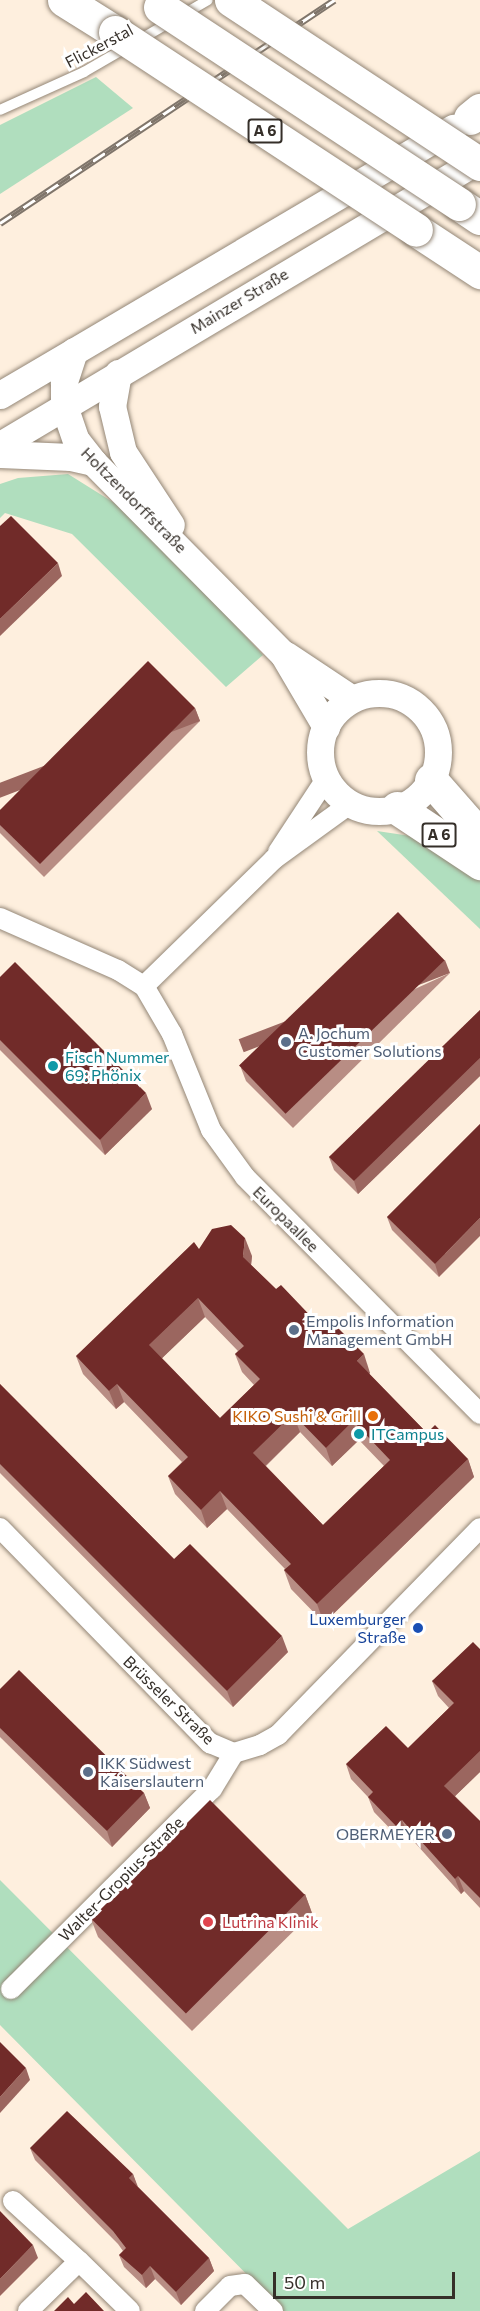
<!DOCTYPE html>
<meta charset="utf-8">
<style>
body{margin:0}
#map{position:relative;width:480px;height:2311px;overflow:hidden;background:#feefde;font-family:Commissioner,sans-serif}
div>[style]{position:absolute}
.green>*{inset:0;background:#b0debe}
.roads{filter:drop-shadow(0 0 2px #938676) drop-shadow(0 0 2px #938676)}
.service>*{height:10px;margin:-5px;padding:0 5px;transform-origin:5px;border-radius:5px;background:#fff}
.minor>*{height:20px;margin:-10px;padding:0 10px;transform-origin:10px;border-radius:10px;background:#fff}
.secondary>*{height:27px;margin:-13.5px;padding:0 13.5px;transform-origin:13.5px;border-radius:13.5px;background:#fff}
.secondary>.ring{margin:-13.5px;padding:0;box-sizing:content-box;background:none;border:27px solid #fff;border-radius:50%}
.motorway>*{height:33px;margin:-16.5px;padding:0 16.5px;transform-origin:16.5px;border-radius:16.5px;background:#fff}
.rail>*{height:7px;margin-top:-3.5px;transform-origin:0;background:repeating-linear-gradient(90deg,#fff 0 14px,#7f756b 0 28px);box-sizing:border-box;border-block:2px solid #7f756b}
.bridges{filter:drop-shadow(0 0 2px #938676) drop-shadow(0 0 2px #938676)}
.motorway-bridge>*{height:33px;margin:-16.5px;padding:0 16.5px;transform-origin:16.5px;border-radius:16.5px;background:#fff}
.wall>*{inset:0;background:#b88d84}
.shaded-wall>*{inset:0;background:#9b665f;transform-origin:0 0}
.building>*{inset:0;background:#712b29;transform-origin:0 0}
.dots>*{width:16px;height:16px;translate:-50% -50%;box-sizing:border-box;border:3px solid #fff;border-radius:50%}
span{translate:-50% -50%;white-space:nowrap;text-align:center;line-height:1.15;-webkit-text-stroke:6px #fff;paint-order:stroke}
.shield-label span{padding:2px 4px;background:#fff;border:2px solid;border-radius:4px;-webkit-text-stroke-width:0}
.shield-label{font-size:15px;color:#352f29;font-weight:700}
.street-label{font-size:16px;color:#352f29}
.service-label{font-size:16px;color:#4e5e75}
.left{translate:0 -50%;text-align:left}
.right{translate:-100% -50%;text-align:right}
.culture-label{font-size:16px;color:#0d838f}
.food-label{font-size:16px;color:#c56008}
.transit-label{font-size:16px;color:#164399}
.health-label{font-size:16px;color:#be3a42}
.scale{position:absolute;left:273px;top:2272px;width:182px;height:27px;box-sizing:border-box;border:3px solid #352f29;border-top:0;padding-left:8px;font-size:18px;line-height:21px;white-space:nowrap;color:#352f29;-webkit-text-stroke:4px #fff;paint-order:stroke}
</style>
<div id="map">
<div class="green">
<i style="clip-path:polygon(96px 77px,133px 108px,0 194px,0 125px)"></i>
<i style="clip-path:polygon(68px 474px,116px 504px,171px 556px,263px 655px,226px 687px,72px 534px,5px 513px,0 518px,0 484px,18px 478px)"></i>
<i style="clip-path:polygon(377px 831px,424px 838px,480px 871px,480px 929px)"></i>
<i style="clip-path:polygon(0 1880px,348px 2229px,480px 2151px,480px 2311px,283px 2311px,0 2025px)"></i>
</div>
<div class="roads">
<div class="service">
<i style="left:0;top:110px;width:92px;rotate:-24.3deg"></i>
<i style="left:84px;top:72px;width:143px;rotate:-30.1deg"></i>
</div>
<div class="minor">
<i style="left:278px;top:852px;width:87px;rotate:-56.7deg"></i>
<i style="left:0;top:918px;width:129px;rotate:23.8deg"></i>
<i style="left:118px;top:970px;width:31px;rotate:32deg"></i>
<i style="left:144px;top:986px;width:56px;rotate:59.7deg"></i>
<i style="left:172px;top:1034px;width:104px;rotate:67.9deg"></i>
<i style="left:211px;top:1130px;width:58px;rotate:54.1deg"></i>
<i style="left:245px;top:1177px;width:334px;rotate:45.2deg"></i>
<i style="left:144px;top:986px;width:182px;rotate:-44.3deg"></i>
<i style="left:274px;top:859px;width:94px;rotate:-35.9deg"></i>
<i style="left:0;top:1528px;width:301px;rotate:45.7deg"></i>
<i style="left:210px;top:1743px;width:26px;rotate:23deg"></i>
<i style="left:234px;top:1753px;width:27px;rotate:-17deg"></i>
<i style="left:260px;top:1745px;width:21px;rotate:-29deg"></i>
<i style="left:278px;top:1735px;width:289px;rotate:-45.7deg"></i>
<i style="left:11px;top:1989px;width:284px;rotate:-44.9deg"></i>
<i style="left:212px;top:1789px;width:42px;rotate:-58.6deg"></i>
<i style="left:13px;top:2201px;width:89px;rotate:42.3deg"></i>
<i style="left:28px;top:2311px;width:71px;rotate:-44.4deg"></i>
<i style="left:79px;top:2261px;width:71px;rotate:44.4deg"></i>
<i style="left:205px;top:2311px;width:35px;rotate:-45deg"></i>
<i style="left:230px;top:2286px;width:15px;rotate:-8deg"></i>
<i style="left:245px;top:2284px;width:39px;rotate:44deg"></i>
</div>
<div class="secondary">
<i style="left:74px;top:351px;width:33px;rotate:108deg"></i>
<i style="left:64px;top:382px;width:24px;rotate:90deg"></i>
<i style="left:64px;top:406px;width:36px;rotate:71deg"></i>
<i style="left:76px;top:440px;width:28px;rotate:52deg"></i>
<i style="left:93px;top:462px;width:270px;rotate:45.3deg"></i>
<i style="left:283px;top:654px;width:85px;rotate:59.5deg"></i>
<i style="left:118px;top:373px;width:34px;rotate:100deg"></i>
<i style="left:112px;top:406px;width:47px;rotate:76.6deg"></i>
<i style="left:123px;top:452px;width:87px;rotate:56.7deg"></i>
<i style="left:0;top:395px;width:526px;rotate:-30.52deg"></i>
<i style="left:0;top:445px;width:559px;rotate:-30.79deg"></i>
<i style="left:0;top:454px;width:71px;rotate:2.4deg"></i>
<i style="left:71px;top:457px;width:23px;rotate:13deg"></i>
<i style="left:286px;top:655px;width:79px;rotate:33.7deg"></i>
<i class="ring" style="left:320px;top:693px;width:91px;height:91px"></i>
</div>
<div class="motorway">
<i style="left:64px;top:0;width:60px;rotate:32.1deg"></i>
<i style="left:470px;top:118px;width:13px;rotate:-39deg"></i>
<i style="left:459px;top:204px;width:25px;rotate:34deg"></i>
<i style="left:416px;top:230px;width:77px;rotate:33.3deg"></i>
<i style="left:431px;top:780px;width:74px;rotate:48.8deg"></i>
<i style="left:397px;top:808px;width:100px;rotate:33.5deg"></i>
</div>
</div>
<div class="rail">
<i style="left:0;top:223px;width:402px;rotate:-33.7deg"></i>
</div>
<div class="bridges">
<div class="motorway-bridge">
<i style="left:231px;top:0;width:298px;rotate:33.4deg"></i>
<i style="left:160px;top:7px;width:358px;rotate:33.4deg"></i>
<i style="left:115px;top:32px;width:360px;rotate:33.3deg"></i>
</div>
</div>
<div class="wall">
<i style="clip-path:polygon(195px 708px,200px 721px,44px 877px,0 833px,0 810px)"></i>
<i style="clip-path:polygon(450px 973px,293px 1128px,246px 1081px,241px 1068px)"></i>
<i style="clip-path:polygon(0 977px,152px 1109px,105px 1155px,0 1050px)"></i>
<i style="clip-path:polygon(480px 1010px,480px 1076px,358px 1194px,334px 1170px,329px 1157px)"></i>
<i style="clip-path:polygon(480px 1124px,439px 1277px,392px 1230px,387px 1217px)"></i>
<i style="clip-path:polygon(evenodd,199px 1249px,252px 1256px,251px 1265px,276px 1289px,322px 1328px,370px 1373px,369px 1374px,427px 1433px,468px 1459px,474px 1477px,324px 1623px,291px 1589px,284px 1570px,285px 1569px,227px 1509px,207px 1528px,175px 1494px,168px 1476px,182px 1462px,124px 1402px,116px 1409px,83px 1374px,76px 1356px,199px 1249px,205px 1317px,238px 1351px,235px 1354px,242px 1372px,254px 1385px,220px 1418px,162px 1358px,205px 1317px,199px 1249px,300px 1432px,332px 1466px,359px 1440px,384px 1466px,323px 1525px,266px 1466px,300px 1432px)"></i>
<i style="clip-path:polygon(0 1384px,174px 1559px,288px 1652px,233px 1707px,0 1473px)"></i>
<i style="clip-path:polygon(480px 1649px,480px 1772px,455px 1796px,480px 1821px,480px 1908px,464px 1891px,461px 1894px,408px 1835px,402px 1841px,374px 1812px,368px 1797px,351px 1779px,346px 1764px,408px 1748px,449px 1708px,438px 1696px,432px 1681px)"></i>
<i style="clip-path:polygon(0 1689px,144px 1793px,150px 1808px,112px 1847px,0 1737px)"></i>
<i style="clip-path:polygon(305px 1894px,312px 1913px,192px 2031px,98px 1937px,91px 1919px)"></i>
<i style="clip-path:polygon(30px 2148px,133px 2174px,137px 2186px,209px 2258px,214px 2271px,181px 2305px,155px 2279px,146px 2288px,124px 2267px,119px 2255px,123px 2251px,118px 2244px,35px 2160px)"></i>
</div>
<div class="shaded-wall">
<i style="clip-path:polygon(58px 563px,62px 576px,0 636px,0 619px)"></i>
<i style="left:195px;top:708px;width:14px;height:220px;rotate:69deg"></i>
<i style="left:445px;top:960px;width:14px;height:221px;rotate:69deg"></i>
<i style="clip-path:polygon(480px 1058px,480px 1076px,358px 1194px,354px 1181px)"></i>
<i style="clip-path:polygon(146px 1093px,152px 1109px,105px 1155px,100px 1140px)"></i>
<i style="clip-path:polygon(480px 1218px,480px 1236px,439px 1277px,435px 1264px)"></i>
<i style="clip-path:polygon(245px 1238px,252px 1256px,250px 1275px,243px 1257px)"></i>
<i style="clip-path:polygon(198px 1298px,205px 1317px,156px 1364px,149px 1345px)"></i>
<i style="clip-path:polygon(364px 1354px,370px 1373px,364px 1379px,357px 1361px)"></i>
<i style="clip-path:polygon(117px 1384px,124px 1402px,116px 1409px,109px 1391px)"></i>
<i style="clip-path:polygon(293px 1414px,300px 1432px,260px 1471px,253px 1453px)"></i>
<i style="clip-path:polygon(353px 1421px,359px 1440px,332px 1466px,326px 1448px)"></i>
<i style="clip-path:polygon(468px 1459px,474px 1477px,324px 1623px,317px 1604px)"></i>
<i style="clip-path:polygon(220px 1491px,227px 1509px,207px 1528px,201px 1510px)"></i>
<i style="clip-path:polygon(282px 1636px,288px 1652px,233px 1707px,227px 1691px)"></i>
<i style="clip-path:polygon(480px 1751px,480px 1772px,450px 1801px,444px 1786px)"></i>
<i style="clip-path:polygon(144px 1793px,150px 1808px,112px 1847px,107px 1831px)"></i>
<i style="clip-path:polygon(402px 1820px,408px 1835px,402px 1841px,396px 1826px)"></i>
<i style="clip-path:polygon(458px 1876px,464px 1891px,461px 1894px,455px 1879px)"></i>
<i style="left:305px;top:1894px;width:20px;height:169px;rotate:70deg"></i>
<i style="clip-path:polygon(26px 2068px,30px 2080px,0 2113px,0 2097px)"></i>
<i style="clip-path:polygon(133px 2174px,138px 2187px,129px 2178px)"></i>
<i style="clip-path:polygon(33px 2245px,38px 2258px,0 2296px,0 2279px)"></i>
<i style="clip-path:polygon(209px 2258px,214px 2271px,181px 2305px,176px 2292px)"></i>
<i style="clip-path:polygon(150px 2266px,155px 2279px,146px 2288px,142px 2275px)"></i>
</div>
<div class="building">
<i style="clip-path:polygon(11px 516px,58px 563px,0 619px,0 526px)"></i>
<i style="clip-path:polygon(148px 661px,195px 708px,40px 864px,0 825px,0 810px)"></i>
<i style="left:398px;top:912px;width:67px;height:221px;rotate:46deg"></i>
<i style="clip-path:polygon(15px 962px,146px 1093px,100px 1140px,0 1040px,0 977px)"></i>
<i style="clip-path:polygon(480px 1010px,480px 1058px,354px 1181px,329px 1157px)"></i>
<i style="clip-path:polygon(480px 1124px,480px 1218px,435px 1264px,387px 1217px)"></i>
<i style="clip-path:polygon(evenodd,231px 1225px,245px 1238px,243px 1257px,276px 1289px,281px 1285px,322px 1328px,330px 1320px,364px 1354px,357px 1361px,427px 1433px,435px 1425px,468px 1459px,317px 1604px,284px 1570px,291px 1564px,220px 1491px,201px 1510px,168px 1476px,188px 1457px,117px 1384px,109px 1391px,76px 1356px,194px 1242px,199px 1249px,212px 1229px,231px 1225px,198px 1298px,244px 1346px,235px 1354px,260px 1379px,220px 1418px,149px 1345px,198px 1298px,231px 1225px,293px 1414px,326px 1448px,353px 1421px,390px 1460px,323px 1525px,253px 1453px,293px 1414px)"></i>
<i style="clip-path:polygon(0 1384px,174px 1559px,190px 1544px,282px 1636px,227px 1691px,0 1464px)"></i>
<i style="clip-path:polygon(473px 1642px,480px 1649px,480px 1751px,444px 1786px,480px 1821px,480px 1898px,458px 1876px,455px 1879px,402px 1820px,396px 1826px,368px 1797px,373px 1792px,346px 1764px,386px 1726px,408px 1748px,454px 1703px,432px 1681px)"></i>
<i style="clip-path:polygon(19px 1670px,144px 1793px,107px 1831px,0 1728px,0 1689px)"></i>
<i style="left:210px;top:1800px;width:134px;height:168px;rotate:45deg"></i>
<i style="clip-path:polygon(0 2042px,26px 2068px,0 2097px)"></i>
<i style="clip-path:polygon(67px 2111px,133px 2174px,129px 2178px,209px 2258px,176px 2292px,150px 2266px,142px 2275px,119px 2255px,126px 2248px,113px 2231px,30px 2148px)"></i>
<i style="clip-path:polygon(0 2211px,33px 2245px,0 2279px)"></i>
<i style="clip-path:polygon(86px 2292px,104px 2311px,54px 2311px,68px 2297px,74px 2304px)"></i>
</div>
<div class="dots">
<i style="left:286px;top:1042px;background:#5c6f8a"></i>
<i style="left:53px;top:1066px;background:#0f9aa8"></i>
<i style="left:294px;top:1330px;background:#5c6f8a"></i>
<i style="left:373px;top:1416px;background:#e8710a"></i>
<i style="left:359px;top:1434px;background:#0f9aa8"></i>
<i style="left:418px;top:1628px;background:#1a4fb4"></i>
<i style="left:88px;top:1772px;background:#5c6f8a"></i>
<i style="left:447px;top:1834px;background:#5c6f8a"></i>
<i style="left:208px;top:1922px;background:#e0444e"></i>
</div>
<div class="shield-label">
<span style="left:265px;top:131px">A 6</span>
<span style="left:439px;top:835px">A 6</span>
</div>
<div class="street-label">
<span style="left:99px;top:46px;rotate:-28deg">Flickerstal</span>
<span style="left:239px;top:301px;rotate:-31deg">Mainzer Straße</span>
<span style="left:134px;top:500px;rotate:45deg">Holtzendorffstraße</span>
<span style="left:286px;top:1219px;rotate:45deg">Europaallee</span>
<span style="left:169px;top:1700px;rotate:44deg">Brüsseler Straße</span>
<span style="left:121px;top:1879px;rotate:-45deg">Walter-Gropius-Straße</span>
</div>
<div class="service-label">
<span class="left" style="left:298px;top:1042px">A. Jochum<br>Customer Solutions</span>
<span class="left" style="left:306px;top:1330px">Empolis Information<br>Management GmbH</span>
<span class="left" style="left:100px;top:1772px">IKK Südwest<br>Kaiserslautern</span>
<span class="right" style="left:435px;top:1834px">OBERMEYER</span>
</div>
<div class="culture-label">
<span class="left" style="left:65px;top:1066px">Fisch Nummer<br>69: Phönix</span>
<span class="left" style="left:371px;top:1434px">ITCampus</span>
</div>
<div class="food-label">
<span class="right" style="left:361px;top:1416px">KIKO Sushi &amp; Grill</span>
</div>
<div class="transit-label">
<span class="right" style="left:406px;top:1628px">Luxemburger<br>Straße</span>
</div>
<div class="health-label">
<span class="left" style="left:222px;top:1922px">Lutrina Klinik</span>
</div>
<div class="scale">50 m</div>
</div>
